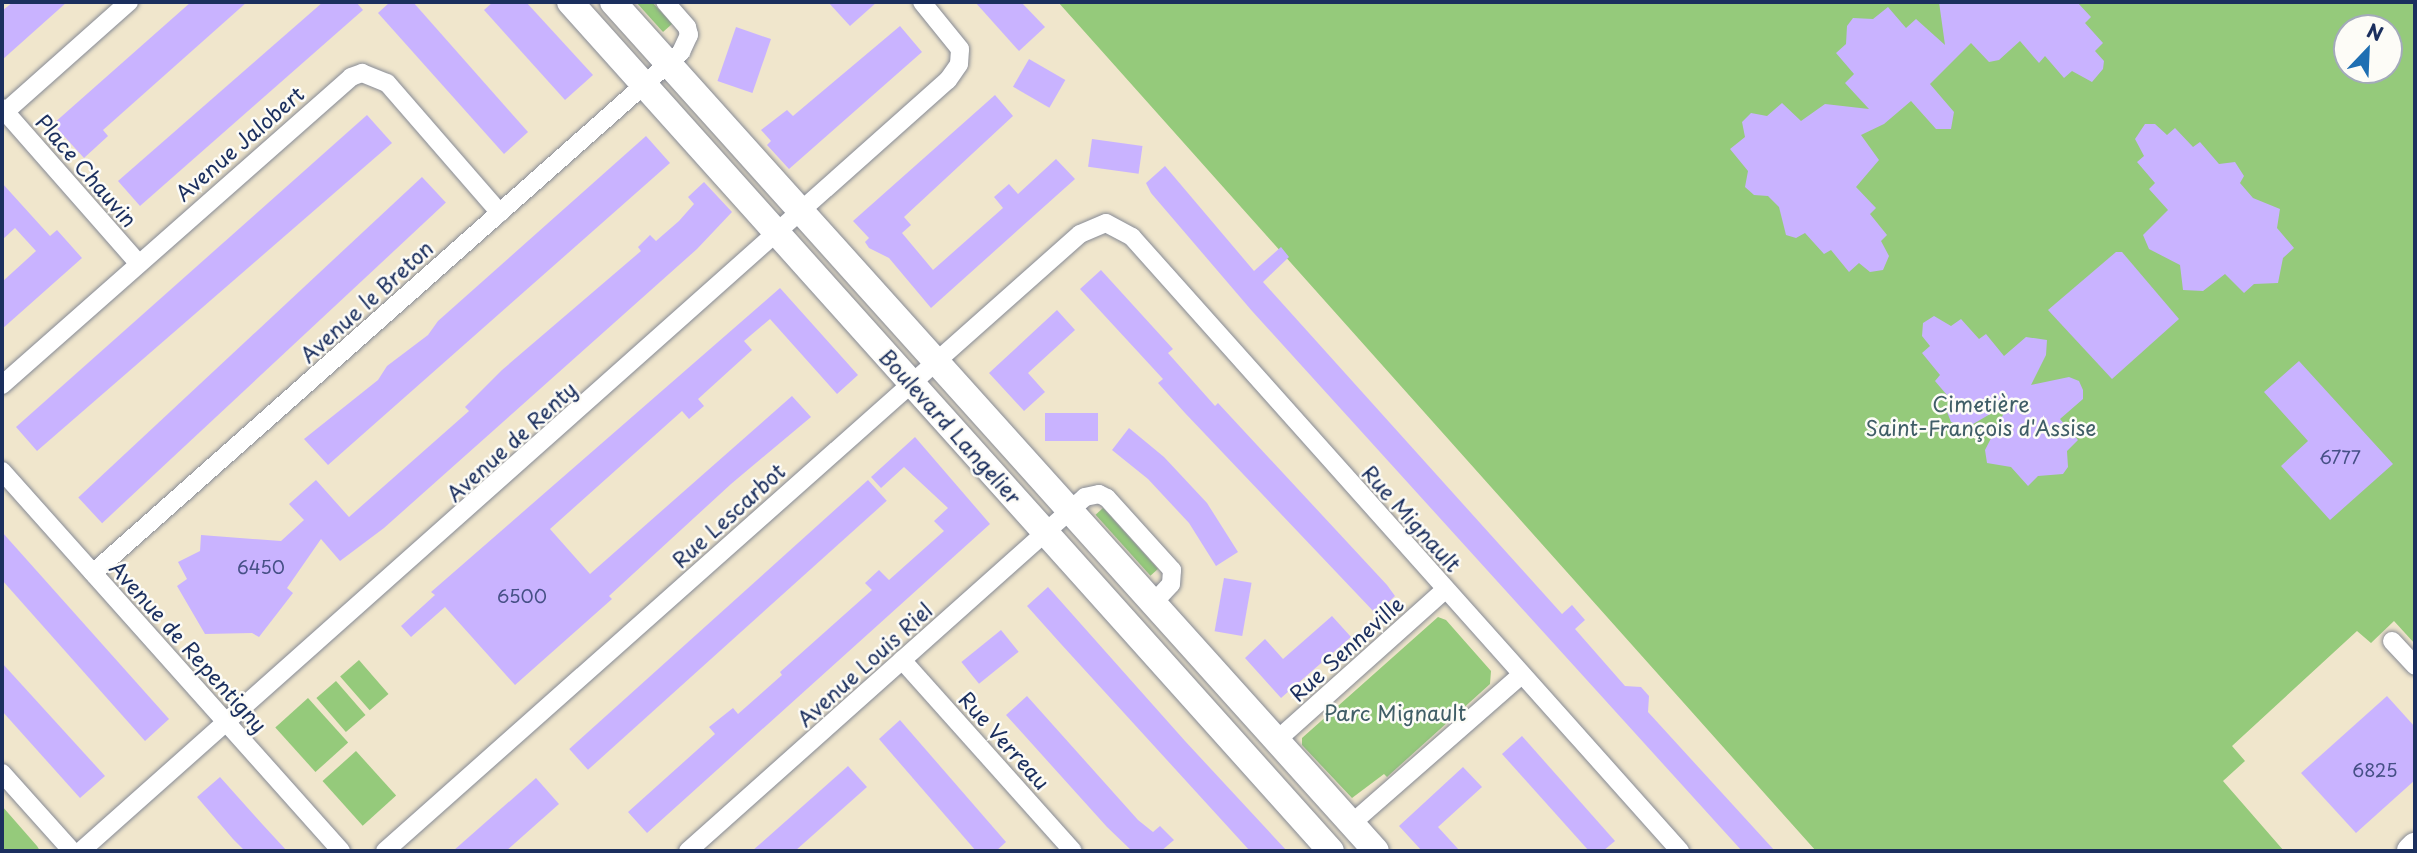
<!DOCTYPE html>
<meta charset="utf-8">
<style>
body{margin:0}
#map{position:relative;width:2417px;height:853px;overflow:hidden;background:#f0e6cc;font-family:"Playpen Sans",sans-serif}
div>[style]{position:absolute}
.green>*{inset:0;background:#95ca7b;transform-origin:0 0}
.building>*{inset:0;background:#c9b3ff;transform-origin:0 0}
.roads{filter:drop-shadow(0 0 2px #868a95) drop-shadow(0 0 2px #868a95)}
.street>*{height:18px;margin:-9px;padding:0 9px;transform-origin:9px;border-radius:9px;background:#fff}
.secondary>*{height:26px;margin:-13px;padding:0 13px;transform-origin:13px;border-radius:13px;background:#fff}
.primary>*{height:28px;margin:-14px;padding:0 14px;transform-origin:14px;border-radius:14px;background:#fff}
span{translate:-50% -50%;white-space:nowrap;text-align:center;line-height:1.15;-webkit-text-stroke:5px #fdfcf7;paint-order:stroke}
.number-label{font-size:18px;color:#465086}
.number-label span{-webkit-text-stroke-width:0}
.street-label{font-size:21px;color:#1b2f5e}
.park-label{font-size:21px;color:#405e67}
.frame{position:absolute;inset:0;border:4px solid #1b2f5e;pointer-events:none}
.north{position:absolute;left:2333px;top:14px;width:70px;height:70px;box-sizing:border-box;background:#fdfcf7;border:2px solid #a3aaba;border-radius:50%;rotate:23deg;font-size:19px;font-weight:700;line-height:28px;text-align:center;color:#1b2f5e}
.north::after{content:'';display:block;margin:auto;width:24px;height:32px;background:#1f6fb2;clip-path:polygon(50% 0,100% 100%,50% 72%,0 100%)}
</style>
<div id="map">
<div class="green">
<i style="clip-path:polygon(636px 2px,652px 2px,672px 24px,663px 32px)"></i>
<i style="clip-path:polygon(evenodd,1058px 2px,2415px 2px,2415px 644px,2394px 621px,2371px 643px,2357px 631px,2232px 746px,2245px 761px,2223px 781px,2284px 851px,1816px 851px,1058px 2px,2347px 28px,2389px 28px,2389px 70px,2347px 70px,2347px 28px)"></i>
<i style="left:1103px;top:508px;width:82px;height:10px;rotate:48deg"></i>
<i style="clip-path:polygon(1438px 617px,1446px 620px,1491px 671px,1490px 684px,1387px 777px,1384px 774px,1352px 798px,1302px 745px,1302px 738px)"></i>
<i style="left:359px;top:660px;width:45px;height:25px;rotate:49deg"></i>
<i style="left:336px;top:681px;width:45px;height:26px;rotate:49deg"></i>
<i style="left:308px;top:698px;width:60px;height:44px;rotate:48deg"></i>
<i style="left:356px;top:751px;width:60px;height:45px;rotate:48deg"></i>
<i style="clip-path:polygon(2px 806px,37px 846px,40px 851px,2px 851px)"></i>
</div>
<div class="building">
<i style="clip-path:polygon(13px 2px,67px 2px,2px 60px,2px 11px)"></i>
<i style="clip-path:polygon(191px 2px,247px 2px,103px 130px,108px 136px,84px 158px,53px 124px)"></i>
<i style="clip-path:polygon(323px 2px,356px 2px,363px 10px,140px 206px,118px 181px)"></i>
<i style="clip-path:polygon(390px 2px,413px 2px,528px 132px,504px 154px,378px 13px)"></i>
<i style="clip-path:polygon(493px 2px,526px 2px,593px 75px,565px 100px,484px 10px)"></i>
<i style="clip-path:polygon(828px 2px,877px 2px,850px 26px)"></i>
<i style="clip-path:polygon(975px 2px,1021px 2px,1045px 27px,1019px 51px)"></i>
<i style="clip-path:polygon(1939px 2px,2077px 2px,2091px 17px,2085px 23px,2103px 43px,2095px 51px,2104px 61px,2103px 69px,2092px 82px,2072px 71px,2064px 78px,2045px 56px,2039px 63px,2020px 41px,1999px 60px,1989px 62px,1971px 43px,1930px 84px,1954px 112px,1951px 129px,1936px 129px,1911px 101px,1884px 124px,1861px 135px,1879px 160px,1856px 187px,1876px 208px,1870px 214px,1887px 235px,1881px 241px,1889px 256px,1883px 270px,1870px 272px,1859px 263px,1849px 272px,1831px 250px,1824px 254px,1805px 233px,1796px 238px,1786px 235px,1779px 207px,1768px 196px,1754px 195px,1745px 187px,1748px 171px,1730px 149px,1745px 137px,1742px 122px,1751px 113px,1767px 116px,1782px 103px,1801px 121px,1825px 104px,1869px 109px,1845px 83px,1854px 74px,1836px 53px,1846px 44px,1847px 26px,1853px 18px,1873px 19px,1888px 7px,1906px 28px,1916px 19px,1945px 45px)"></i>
<i style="clip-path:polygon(900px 26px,922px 52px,789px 169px,767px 145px,771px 141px,761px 130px,787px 110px,793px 116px)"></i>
<i style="left:736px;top:27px;width:37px;height:57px;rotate:19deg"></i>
<i style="left:1029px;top:59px;width:42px;height:32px;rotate:30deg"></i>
<i style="clip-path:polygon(995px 95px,1013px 116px,904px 217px,911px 225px,902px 233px,933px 270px,1003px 208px,994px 197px,1009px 184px,1018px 194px,1056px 159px,1075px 179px,931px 308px,889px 258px,869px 248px,865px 242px,869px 238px,853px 221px)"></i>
<i style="clip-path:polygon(367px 115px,392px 143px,37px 451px,16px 427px)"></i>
<i style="clip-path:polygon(2145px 124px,2155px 124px,2167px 135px,2175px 128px,2193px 147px,2200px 142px,2219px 164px,2235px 162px,2244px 176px,2240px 183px,2253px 198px,2280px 209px,2277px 228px,2294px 248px,2283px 258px,2278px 283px,2254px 284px,2244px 293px,2225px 274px,2203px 291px,2183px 290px,2180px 265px,2149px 249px,2143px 235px,2168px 210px,2149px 189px,2155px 183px,2137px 162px,2144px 156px,2135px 139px)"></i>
<i style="clip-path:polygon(646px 136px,670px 163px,328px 465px,304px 439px,378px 380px,387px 366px,428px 335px,438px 321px)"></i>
<i style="left:1092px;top:139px;width:51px;height:28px;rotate:8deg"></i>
<i style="clip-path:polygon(1165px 166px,1254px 271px,1281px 247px,1289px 257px,1263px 282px,1562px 614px,1572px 605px,1585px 620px,1575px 629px,1625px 686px,1641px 687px,1649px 696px,1648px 712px,1775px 851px,1742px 851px,1252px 311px,1151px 193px,1146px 183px)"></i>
<i style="left:422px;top:177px;width:35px;height:470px;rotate:47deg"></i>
<i style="clip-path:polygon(704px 182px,732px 212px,697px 249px,384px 528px,340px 561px,321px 539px,287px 588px,293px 593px,259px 637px,252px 633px,205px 634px,177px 586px,187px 579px,178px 562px,200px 551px,201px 535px,281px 541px,304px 520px,289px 504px,316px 480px,349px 517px,469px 411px,465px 407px,502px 370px,641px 251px,638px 247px,650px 235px,656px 241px,679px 221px,694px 204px,688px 197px)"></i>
<i style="clip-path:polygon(2px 183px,50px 236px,57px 230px,82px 258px,2px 329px,2px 282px,36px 251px,15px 228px,2px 240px)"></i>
<i style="clip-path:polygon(2116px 252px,2122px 252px,2179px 319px,2112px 379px,2048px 310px)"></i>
<i style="clip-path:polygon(1101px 270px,1173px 349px,1168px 353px,1215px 406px,1218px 403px,1387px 585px,1395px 596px,1376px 614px,1185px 413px,1158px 383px,1163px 379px,1080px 289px)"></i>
<i style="clip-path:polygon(780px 288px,858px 375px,837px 394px,770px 319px,744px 341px,752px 350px,698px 399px,704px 406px,689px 419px,682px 411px,550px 529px,590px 574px,792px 396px,811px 417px,731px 484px,609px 596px,612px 599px,515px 685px,445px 607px,411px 637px,401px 626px,435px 595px,431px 592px)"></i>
<i style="clip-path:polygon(1057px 310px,1075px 330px,1028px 373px,1045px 392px,1024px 411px,989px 373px)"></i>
<i style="clip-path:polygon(1934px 316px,1951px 326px,1961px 319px,1979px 339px,1986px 334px,2004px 356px,2026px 337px,2047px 340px,2046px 355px,2031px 385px,2069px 377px,2079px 381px,2083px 390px,2083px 399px,2060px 419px,2078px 440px,2067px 451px,2068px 467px,2063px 474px,2038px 476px,2028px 486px,2011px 467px,1987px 463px,1985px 450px,2009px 403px,1968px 427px,1951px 422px,1947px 412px,1952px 401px,1935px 381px,1940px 375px,1922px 353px,1930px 346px,1922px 336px,1923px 323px)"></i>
<i style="clip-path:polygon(2299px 361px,2393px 464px,2330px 520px,2281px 466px,2308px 441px,2264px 392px)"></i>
<i style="left:1098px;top:413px;width:28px;height:53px;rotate:90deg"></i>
<i style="clip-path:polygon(1129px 428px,1164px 457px,1207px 503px,1238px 552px,1216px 566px,1189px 523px,1148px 479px,1112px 450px)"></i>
<i style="clip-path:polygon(915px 437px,990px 524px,647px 833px,628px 812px,715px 734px,709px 727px,733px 708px,738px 714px,782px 675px,780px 672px,872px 590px,865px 583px,879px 570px,889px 580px,944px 531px,934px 521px,948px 508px,904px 467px,881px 488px,871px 477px)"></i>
<i style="left:868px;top:480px;width:28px;height:402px;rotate:48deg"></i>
<i style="clip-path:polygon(2px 532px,169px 719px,145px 741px,2px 580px)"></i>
<i style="left:1224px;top:578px;width:28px;height:54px;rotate:10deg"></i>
<i style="clip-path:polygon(1048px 587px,1185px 741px,1287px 851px,1250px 851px,1061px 644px,1027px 606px)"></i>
<i style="clip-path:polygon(1332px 616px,1351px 637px,1281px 698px,1245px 658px,1265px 639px,1283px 659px)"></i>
<i style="left:1001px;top:630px;width:28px;height:51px;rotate:51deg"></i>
<i style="clip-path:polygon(2px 663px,105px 776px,80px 798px,2px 711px)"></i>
<i style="clip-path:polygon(1027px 696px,1138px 820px,1153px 832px,1160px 826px,1174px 840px,1161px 851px,1132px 851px,1107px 827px,1006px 715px)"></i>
<i style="clip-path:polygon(2387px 696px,2415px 727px,2415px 780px,2356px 833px,2301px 773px)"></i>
<i style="clip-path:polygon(900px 720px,1006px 842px,996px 851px,976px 851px,879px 739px)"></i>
<i style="clip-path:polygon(1522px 736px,1615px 841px,1603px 851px,1589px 851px,1502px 754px)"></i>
<i style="clip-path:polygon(848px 766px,867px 787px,795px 851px,752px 851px)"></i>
<i style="clip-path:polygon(1463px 767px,1482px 787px,1438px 827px,1460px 851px,1422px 851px,1399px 826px)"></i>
<i style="clip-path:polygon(220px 777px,263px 825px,287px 851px,245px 851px,233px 839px,197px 797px)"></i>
<i style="clip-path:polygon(536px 778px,559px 804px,506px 851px,453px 851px)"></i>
</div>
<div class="roads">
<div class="street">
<i style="left:2px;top:108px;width:206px;rotate:48.7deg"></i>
<i style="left:5px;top:112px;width:166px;rotate:-41.6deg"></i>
<i style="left:2px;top:385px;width:465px;rotate:-41.4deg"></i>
<i style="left:351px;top:77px;width:12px;rotate:-20deg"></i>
<i style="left:362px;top:73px;width:27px;rotate:22deg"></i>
<i style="left:387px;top:83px;width:172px;rotate:49deg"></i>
<i style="left:2px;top:471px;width:509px;rotate:48.26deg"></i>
<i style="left:93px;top:573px;width:786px;rotate:-41.54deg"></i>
<i style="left:681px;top:52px;width:19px;rotate:-65deg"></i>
<i style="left:689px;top:35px;width:8px;rotate:-104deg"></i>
<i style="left:687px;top:27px;width:33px;rotate:-131deg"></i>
<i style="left:2392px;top:641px;width:34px;rotate:47deg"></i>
<i style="left:902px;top:660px;width:256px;rotate:48.2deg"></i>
<i style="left:1277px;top:740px;width:225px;rotate:-41.8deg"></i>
<i style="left:2px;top:773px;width:105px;rotate:48.1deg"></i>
<i style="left:1351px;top:824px;width:226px;rotate:-41.2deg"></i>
<i style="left:81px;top:851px;width:1160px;rotate:-41.65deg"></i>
<i style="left:948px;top:80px;width:19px;rotate:-55deg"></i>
<i style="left:959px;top:64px;width:15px;rotate:-86deg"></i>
<i style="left:960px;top:49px;width:60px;rotate:-129deg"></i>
<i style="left:385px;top:851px;width:929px;rotate:-41.6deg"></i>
<i style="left:1080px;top:234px;width:28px;rotate:-23deg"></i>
<i style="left:1106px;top:223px;width:30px;rotate:28deg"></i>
<i style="left:1132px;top:237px;width:823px;rotate:48.25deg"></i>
<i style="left:688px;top:851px;width:532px;rotate:-41.72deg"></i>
<i style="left:1085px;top:497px;width:14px;rotate:-12deg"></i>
<i style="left:1099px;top:494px;width:9px;rotate:27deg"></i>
<i style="left:1107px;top:498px;width:97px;rotate:47.9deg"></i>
<i style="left:1172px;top:570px;width:14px;rotate:94deg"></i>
<i style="left:1171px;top:584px;width:25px;rotate:133deg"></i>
</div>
<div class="secondary">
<i style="left:570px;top:2px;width:1140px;rotate:48.13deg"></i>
<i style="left:613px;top:2px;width:1141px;rotate:48.05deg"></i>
</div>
<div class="primary">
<i style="left:2411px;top:851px;width:6px;rotate:-45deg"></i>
</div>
</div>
<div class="number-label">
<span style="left:2340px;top:457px">6777</span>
<span style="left:261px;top:567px">6450</span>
<span style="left:522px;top:596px">6500</span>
<span style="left:2375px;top:770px">6825</span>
</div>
<div class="street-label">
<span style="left:239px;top:143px;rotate:-41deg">Avenue Jalobert</span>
<span style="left:87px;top:170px;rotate:49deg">Place Chauvin</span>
<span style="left:366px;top:301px;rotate:-42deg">Avenue le Breton</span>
<span style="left:951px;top:426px;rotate:48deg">Boulevard Langelier</span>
<span style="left:511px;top:441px;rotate:-42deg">Avenue de Renty</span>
<span style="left:728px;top:515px;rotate:-42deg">Rue Lescarbot</span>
<span style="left:1412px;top:518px;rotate:48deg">Rue Mignault</span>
<span style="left:189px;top:646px;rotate:48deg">Avenue de Repentigny</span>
<span style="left:1346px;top:648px;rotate:-42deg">Rue Senneville</span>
<span style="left:864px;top:664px;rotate:-42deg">Avenue Louis Riel</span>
<span style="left:1005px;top:740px;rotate:48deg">Rue Verreau</span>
</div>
<div class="park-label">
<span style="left:1981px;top:415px">Cimetière<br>Saint-François d'Assise</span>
<span style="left:1395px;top:712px">Parc Mignault</span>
</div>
<div class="frame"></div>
<div class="north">N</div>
</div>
